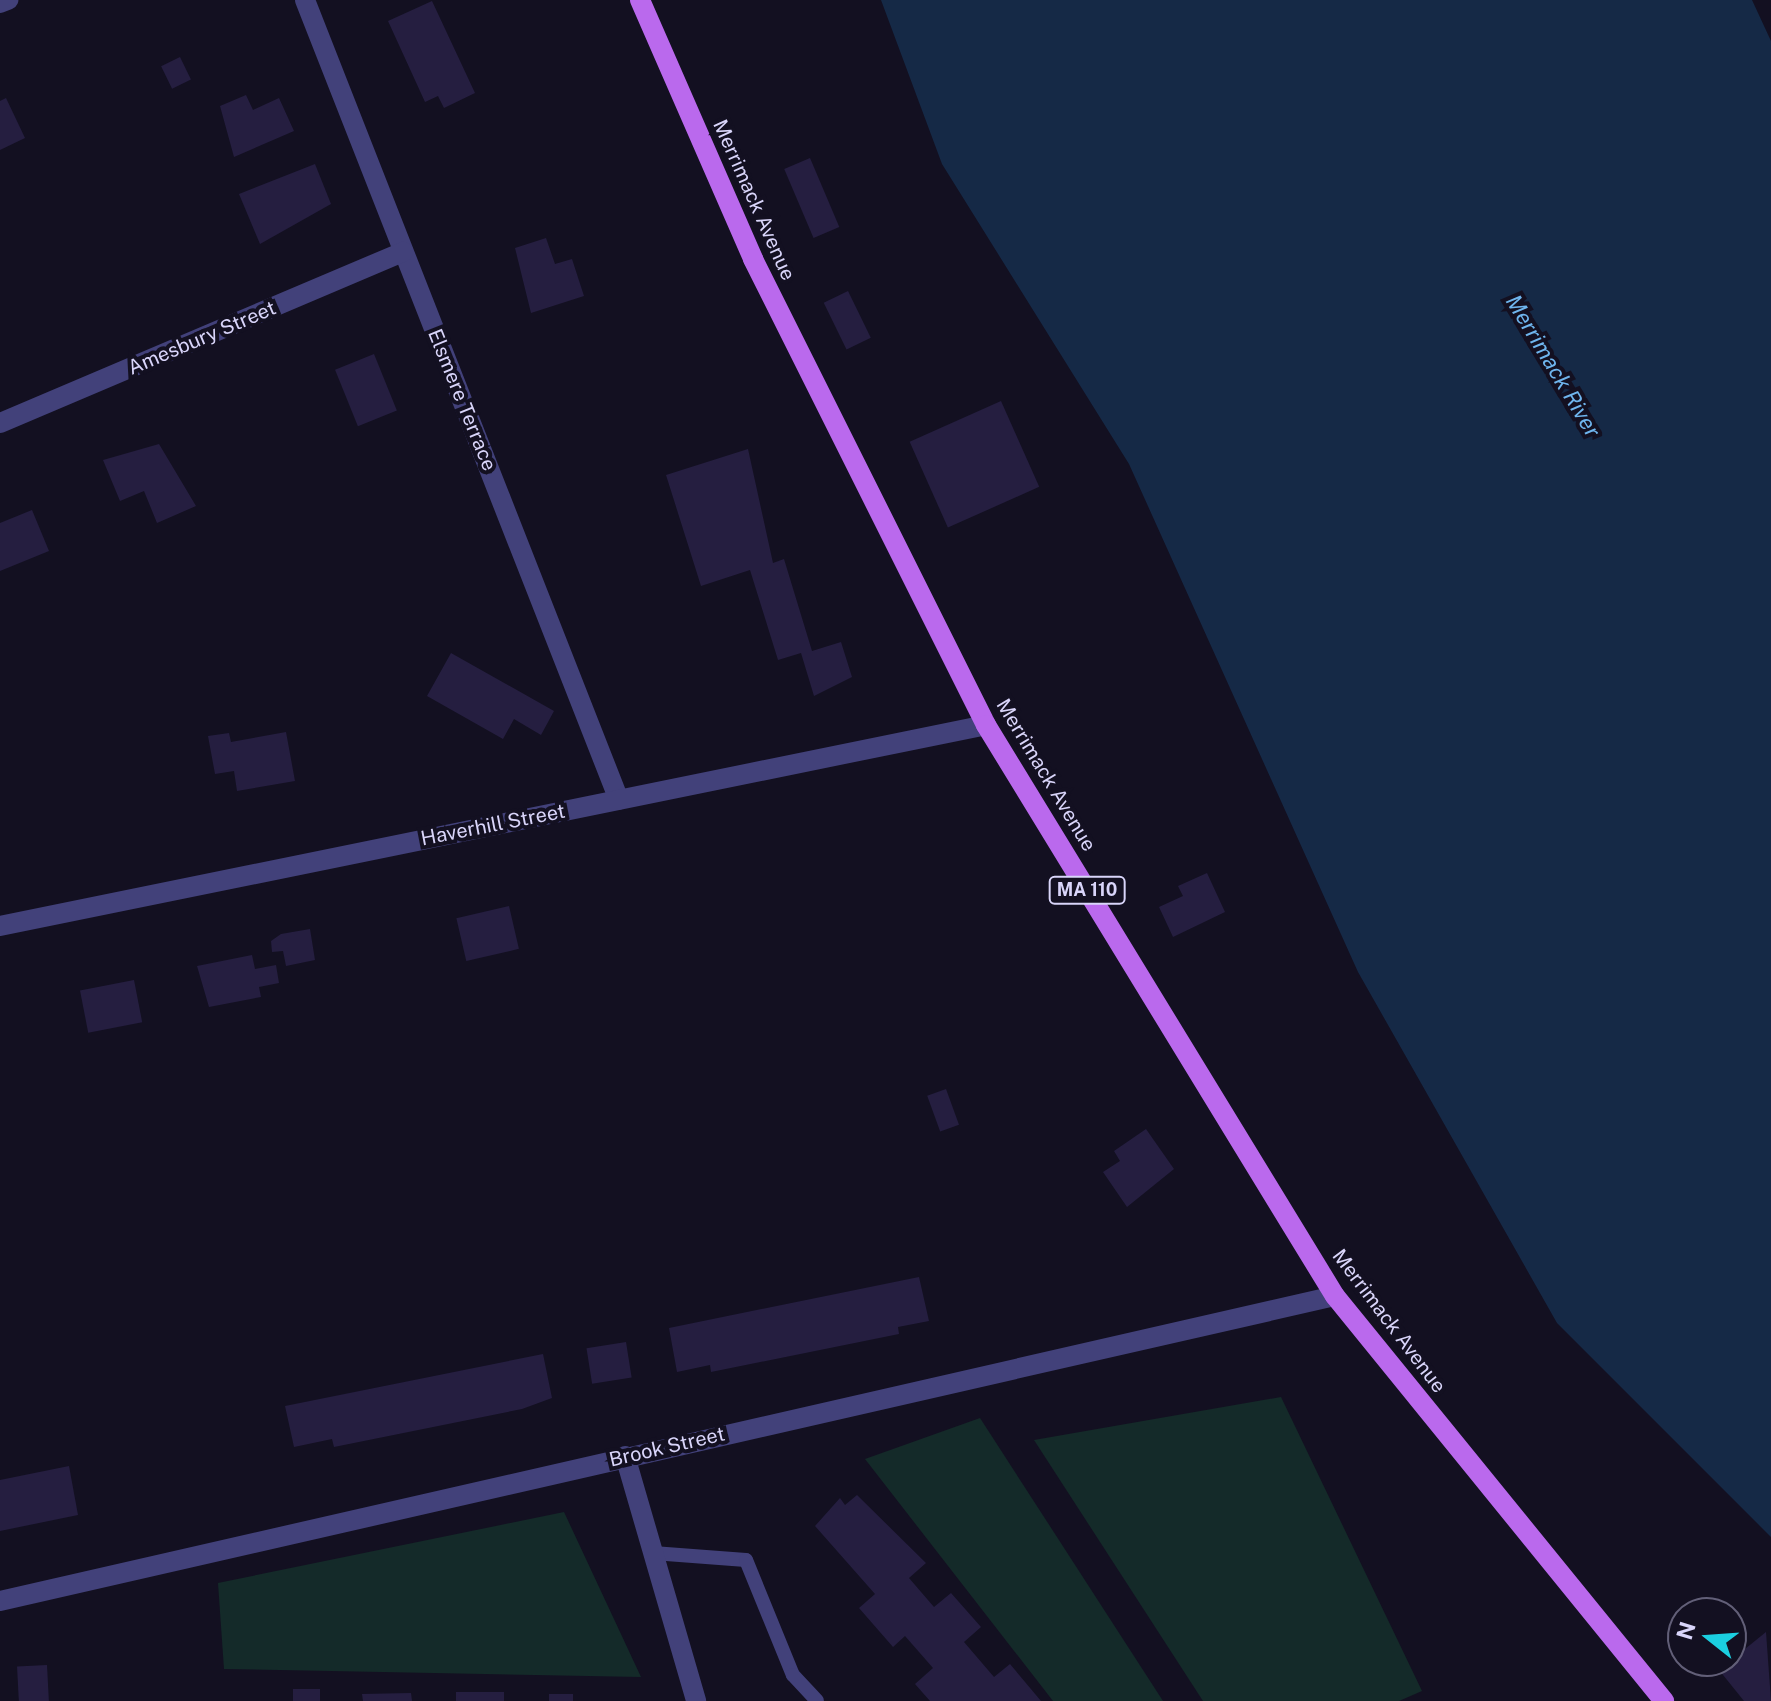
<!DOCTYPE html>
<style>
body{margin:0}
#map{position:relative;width:1771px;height:1701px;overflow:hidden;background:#131021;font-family:"Public Sans",sans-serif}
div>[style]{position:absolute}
.green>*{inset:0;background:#142a29}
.water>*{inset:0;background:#152946}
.building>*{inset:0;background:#251e40;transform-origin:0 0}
.lane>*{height:14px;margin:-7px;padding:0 7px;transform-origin:7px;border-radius:7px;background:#42417a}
.street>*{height:20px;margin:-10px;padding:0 10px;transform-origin:10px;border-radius:10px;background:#42417a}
.primary>*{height:20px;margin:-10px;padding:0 10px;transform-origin:10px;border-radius:10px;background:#ba69ed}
span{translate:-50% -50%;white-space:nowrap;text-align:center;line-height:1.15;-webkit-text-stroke:8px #131021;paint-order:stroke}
.shield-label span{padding:2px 6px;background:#131021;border:2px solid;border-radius:6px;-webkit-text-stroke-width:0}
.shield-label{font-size:18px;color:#d9d5fa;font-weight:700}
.street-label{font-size:20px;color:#d9d5fa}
.water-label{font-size:22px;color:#6fb5ee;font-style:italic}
.north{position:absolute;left:1667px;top:1597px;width:80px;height:80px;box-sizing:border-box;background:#131021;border:2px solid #625f78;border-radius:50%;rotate:287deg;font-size:22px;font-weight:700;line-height:32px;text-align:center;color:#d9d5fa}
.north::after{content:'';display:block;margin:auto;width:28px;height:36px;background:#1bcfe0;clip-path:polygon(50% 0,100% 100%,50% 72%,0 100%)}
</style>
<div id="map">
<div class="green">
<i style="clip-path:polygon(1281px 1397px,1422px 1691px,1399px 1701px,1203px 1701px,1034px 1440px)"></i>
<i style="clip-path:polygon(980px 1418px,1163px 1701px,1053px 1701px,865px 1459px)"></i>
<i style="clip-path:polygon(564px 1512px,641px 1677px,224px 1669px,218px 1583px)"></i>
</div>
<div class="water">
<i style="clip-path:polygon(881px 0,1752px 0,1771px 41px,1771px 1537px,1557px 1323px,1358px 972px,1129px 464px,942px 164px)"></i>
</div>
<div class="building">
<i style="clip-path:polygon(432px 1px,475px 93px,444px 108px,438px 96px,425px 102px,388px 21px)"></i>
<i style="left:180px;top:57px;width:25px;height:21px;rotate:64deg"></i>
<i style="clip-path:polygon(246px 95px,253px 110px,279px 98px,294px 131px,234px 157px,220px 106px)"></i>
<i style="clip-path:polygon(6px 98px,25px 138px,0 150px,0 101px)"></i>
<i style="left:810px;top:158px;width:75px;height:28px;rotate:67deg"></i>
<i style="clip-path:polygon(315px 164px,331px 204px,260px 244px,239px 194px)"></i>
<i style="clip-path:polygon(546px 238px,555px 264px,572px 259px,584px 296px,531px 313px,515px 248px)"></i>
<i style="left:848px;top:291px;width:52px;height:27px;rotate:64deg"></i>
<i style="left:374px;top:354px;width:61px;height:42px;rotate:68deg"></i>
<i style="left:1001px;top:401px;width:94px;height:100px;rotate:66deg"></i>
<i style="clip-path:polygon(159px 444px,196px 506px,157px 523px,144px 491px,120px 501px,103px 460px)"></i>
<i style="clip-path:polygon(748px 449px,773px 563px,784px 559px,812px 651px,841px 642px,852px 677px,814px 696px,801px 653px,778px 660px,750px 570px,701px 586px,666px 475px)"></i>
<i style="clip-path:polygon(32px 510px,49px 551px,0 571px,0 523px)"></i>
<i style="clip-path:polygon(451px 653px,554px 711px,541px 735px,514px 719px,503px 739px,427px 696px)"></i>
<i style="clip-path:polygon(286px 732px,295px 781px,237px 791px,234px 771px,215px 774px,208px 736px,229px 733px,231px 742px)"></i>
<i style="clip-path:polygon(1207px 873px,1225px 912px,1173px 937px,1159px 907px,1183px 896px,1178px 886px)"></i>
<i style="left:509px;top:906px;width:44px;height:54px;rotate:77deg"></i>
<i style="clip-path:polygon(310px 929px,315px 960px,286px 966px,283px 951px,272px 952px,271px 941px,281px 934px)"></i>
<i style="clip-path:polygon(252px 955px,255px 969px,276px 965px,279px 983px,259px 987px,261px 997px,209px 1007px,197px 966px)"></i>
<i style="left:134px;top:980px;width:43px;height:55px;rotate:79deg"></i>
<i style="left:946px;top:1089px;width:38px;height:20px;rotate:70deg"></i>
<i style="clip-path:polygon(1146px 1129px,1174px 1169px,1127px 1207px,1103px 1172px,1120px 1161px,1114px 1151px)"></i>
<i style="clip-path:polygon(919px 1277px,929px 1321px,898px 1327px,899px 1334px,711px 1372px,710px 1365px,677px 1372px,669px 1328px)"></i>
<i style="left:626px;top:1342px;width:36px;height:40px;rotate:81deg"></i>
<i style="clip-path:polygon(543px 1354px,552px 1398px,522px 1409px,334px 1447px,332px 1439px,294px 1447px,285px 1406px)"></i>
<i style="clip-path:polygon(69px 1466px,78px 1515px,0 1531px,0 1480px)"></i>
<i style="clip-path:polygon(857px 1495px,926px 1563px,909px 1578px,934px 1607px,951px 1593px,981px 1627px,964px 1642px,994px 1677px,1010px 1664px,1041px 1701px,930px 1701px,915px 1684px,933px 1668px,905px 1636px,893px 1647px,859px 1608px,875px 1594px,815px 1526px,840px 1498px,845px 1505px)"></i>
<i style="clip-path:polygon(1766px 1632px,1771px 1701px,1744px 1701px,1719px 1670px)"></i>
<i style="left:47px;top:1665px;width:36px;height:30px;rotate:87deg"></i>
<i style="left:293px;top:1689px;width:27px;height:12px"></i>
<i style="left:504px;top:1692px;width:9px;height:48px;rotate:90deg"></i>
<i style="clip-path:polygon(411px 1693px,412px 1701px,363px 1701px,362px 1694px)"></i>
<i style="left:549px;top:1694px;width:24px;height:7px"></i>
</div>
<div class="lane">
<i style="left:653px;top:1553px;width:93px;rotate:4.3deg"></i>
<i style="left:746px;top:1560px;width:124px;rotate:67.8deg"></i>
<i style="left:793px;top:1675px;width:35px;rotate:47deg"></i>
</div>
<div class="street">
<i style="left:305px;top:0;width:859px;rotate:68.57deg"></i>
<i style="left:0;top:3px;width:9px;rotate:-21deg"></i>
<i style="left:0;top:423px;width:438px;rotate:-23deg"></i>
<i style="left:0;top:926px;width:1006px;rotate:-11.52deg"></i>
<i style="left:625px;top:1456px;width:255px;rotate:73.8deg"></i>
<i style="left:0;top:1601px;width:1369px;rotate:-12.87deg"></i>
</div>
<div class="primary">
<i style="left:640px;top:0;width:283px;rotate:66.4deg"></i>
<i style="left:753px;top:259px;width:521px;rotate:63.43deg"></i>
<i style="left:986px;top:725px;width:669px;rotate:58.57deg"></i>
<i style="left:1335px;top:1296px;width:522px;rotate:50.91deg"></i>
</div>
<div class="shield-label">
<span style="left:1087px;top:890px">MA 110</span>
</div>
<div class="street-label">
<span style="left:754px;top:200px;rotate:66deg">Merrimack Avenue</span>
<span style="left:202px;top:338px;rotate:-23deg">Amesbury Street</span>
<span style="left:462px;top:400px;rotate:68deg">Elsmere Terrace</span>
<span style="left:1046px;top:775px;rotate:59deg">Merrimack Avenue</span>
<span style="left:493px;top:825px;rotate:-11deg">Haverhill Street</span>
<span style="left:1389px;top:1321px;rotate:53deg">Merrimack Avenue</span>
<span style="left:667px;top:1447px;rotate:-13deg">Brook Street</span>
</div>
<div class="water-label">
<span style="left:1553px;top:366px;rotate:59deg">Merrimack River</span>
</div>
<div class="north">N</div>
</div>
